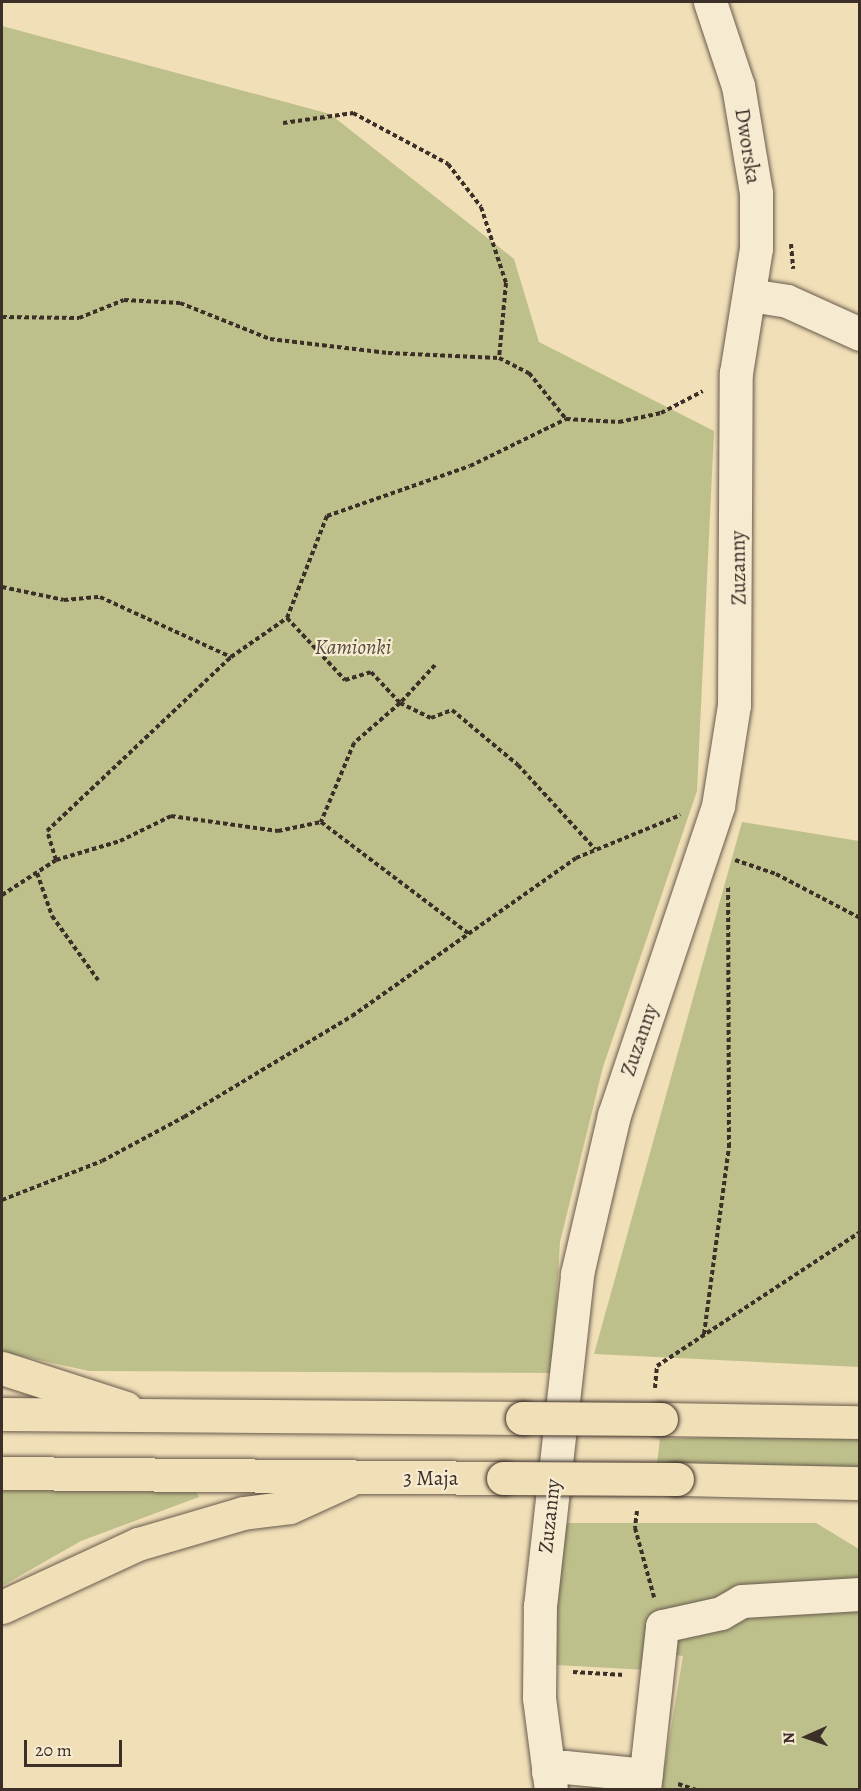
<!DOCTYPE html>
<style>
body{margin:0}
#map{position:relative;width:861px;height:1791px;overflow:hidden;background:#f1dfb8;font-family:Alegreya,serif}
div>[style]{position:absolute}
.green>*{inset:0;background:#bec08b}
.path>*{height:4px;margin-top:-2px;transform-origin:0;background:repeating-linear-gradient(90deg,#3b2f28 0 4.5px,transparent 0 7.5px)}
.roads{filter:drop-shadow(0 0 2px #685b4c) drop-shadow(0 0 2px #685b4c)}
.minor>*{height:33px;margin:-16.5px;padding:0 16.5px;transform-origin:16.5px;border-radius:16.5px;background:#f6ead1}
.major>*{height:33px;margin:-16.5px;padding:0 16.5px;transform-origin:16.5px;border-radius:16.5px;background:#f1dfb8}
.bridges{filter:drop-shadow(0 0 2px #3b2f28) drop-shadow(0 0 2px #3b2f28)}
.major-bridge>*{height:33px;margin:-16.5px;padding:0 16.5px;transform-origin:16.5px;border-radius:16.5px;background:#f1dfb8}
span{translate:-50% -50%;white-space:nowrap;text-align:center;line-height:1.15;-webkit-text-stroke:4.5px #f6ead1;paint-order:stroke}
.street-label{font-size:21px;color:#3b2f28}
.park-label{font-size:21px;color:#554c3c;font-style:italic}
.frame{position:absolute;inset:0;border:3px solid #3b2f28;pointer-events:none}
.north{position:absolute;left:777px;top:1707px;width:60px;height:60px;-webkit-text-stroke:4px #f6ead1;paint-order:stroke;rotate:267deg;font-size:16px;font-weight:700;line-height:24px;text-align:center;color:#3b2f28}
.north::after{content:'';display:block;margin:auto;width:21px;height:27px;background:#3b2f28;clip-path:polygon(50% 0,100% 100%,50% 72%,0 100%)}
.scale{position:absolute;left:24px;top:1740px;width:98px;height:27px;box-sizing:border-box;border:3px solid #3b2f28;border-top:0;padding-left:8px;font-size:18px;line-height:21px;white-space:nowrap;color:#3b2f28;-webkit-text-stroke:4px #f6ead1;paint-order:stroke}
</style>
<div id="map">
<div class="green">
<i style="clip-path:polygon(2px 26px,330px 114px,514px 259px,539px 342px,714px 431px,697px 791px,603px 1067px,560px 1242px,552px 1373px,89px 1371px,2px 1352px)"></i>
<i style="clip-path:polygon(742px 822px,859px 841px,859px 1367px,594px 1354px)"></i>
<i style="clip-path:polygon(789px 1435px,859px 1438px,859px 1467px,657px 1463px,660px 1439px)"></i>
<i style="clip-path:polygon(2px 1490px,196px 1492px,199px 1497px,81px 1541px,2px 1586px)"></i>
<i style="clip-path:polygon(564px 1523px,816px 1523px,859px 1549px,859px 1789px,661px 1789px,683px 1656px,645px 1651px,647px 1670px,556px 1665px,555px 1599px)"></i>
</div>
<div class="path">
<i style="left:283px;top:123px;width:71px;rotate:-8.1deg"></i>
<i style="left:353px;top:113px;width:108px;rotate:28.2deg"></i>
<i style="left:448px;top:164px;width:54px;rotate:52.5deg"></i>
<i style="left:481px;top:207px;width:80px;rotate:71.8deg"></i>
<i style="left:506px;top:283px;width:75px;rotate:95.3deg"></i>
<i style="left:791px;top:244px;width:25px;rotate:85deg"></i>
<i style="left:2px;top:317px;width:77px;rotate:0.7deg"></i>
<i style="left:79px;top:318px;width:48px;rotate:-21.8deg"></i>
<i style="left:124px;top:300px;width:56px;rotate:3.1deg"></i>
<i style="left:180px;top:303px;width:97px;rotate:21.8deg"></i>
<i style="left:270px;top:339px;width:119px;rotate:6.8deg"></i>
<i style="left:388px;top:353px;width:111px;rotate:2.6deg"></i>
<i style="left:499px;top:358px;width:34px;rotate:27deg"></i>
<i style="left:529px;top:373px;width:59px;rotate:51.2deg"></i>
<i style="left:566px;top:419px;width:53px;rotate:3.2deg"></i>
<i style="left:619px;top:422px;width:43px;rotate:-12.1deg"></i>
<i style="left:661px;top:413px;width:47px;rotate:-27.6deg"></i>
<i style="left:2px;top:587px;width:63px;rotate:11.8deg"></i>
<i style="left:64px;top:600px;width:36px;rotate:-5deg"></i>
<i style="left:100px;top:597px;width:144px;rotate:24.6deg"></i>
<i style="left:231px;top:657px;width:68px;rotate:-34.9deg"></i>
<i style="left:287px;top:618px;width:110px;rotate:-68.6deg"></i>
<i style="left:327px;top:516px;width:151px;rotate:-19.3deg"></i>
<i style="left:470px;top:466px;width:107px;rotate:-26.1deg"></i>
<i style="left:287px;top:618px;width:85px;rotate:46.9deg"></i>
<i style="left:345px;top:680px;width:27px;rotate:-17deg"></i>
<i style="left:371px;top:672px;width:42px;rotate:46.9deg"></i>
<i style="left:400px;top:703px;width:61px;rotate:139deg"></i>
<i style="left:354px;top:743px;width:86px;rotate:112.7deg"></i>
<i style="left:435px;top:665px;width:52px;rotate:132.6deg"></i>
<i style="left:400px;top:703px;width:34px;rotate:26deg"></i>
<i style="left:431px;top:718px;width:22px;rotate:-21deg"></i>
<i style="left:452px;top:710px;width:86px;rotate:39.8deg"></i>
<i style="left:518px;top:765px;width:114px;rotate:47.5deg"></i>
<i style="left:56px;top:860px;width:67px;rotate:-16.5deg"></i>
<i style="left:120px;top:841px;width:57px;rotate:-26.1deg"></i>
<i style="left:171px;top:816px;width:108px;rotate:8deg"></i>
<i style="left:278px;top:831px;width:44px;rotate:-11.8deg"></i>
<i style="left:321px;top:822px;width:186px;rotate:37.1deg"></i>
<i style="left:735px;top:860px;width:43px;rotate:18.9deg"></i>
<i style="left:776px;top:874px;width:95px;rotate:27.6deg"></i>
<i style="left:37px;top:873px;width:46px;rotate:70.8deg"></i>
<i style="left:52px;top:916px;width:79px;rotate:54.3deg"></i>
<i style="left:2px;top:895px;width:64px;rotate:-32.9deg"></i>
<i style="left:56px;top:860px;width:30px;rotate:-107deg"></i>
<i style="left:47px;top:831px;width:253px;rotate:-43.4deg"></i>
<i style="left:2px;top:1200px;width:107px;rotate:-21.3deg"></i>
<i style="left:102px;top:1161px;width:93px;rotate:-28.2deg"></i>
<i style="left:184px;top:1117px;width:196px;rotate:-31deg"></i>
<i style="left:352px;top:1016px;width:274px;rotate:-35.2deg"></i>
<i style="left:576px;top:858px;width:113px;rotate:-22.3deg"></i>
<i style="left:704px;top:1334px;width:189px;rotate:-82.4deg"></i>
<i style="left:729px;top:1147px;width:262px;rotate:-90.2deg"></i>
<i style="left:655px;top:1388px;width:22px;rotate:-85deg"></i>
<i style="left:657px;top:1366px;width:243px;rotate:-33.4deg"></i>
<i style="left:637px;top:1511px;width:17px;rotate:97deg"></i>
<i style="left:635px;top:1528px;width:72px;rotate:74.6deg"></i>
<i style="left:573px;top:1672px;width:52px;rotate:3.3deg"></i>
<i style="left:678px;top:1784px;width:20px;rotate:18deg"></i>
</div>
<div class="roads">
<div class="minor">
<i style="left:750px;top:295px;width:37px;rotate:9deg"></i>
<i style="left:787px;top:301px;width:80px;rotate:24.3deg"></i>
<i style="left:548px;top:1772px;width:18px;rotate:-16deg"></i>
<i style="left:565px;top:1767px;width:81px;rotate:5.6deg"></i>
<i style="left:551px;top:1790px;width:93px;rotate:-97.4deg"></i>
<i style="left:539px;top:1698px;width:92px;rotate:-89.4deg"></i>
<i style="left:540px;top:1606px;width:334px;rotate:-83.6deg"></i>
<i style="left:577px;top:1274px;width:163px;rotate:-76.9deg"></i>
<i style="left:614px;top:1115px;width:326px;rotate:-71.4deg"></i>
<i style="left:718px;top:806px;width:102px;rotate:-81deg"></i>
<i style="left:734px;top:705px;width:332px;rotate:-89.7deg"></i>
<i style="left:736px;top:373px;width:127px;rotate:-80.9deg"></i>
<i style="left:756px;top:248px;width:55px;rotate:-90deg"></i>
<i style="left:756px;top:193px;width:109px;rotate:-99.5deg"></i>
<i style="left:738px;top:86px;width:89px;rotate:-108.4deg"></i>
<i style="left:644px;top:1790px;width:165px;rotate:-83.7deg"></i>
<i style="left:662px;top:1626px;width:60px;rotate:-12.4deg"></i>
<i style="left:721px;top:1613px;width:24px;rotate:-30deg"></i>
<i style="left:742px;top:1601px;width:118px;rotate:-3.4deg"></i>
</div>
<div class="major">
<i style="left:2px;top:1368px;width:130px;rotate:17.9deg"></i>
<i style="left:2px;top:1414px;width:520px;rotate:0.44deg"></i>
<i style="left:661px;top:1419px;width:199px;rotate:0.9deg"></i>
<i style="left:2px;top:1473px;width:501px;rotate:0.57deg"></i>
<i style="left:677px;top:1479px;width:183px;rotate:1.3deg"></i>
<i style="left:2px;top:1607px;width:150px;rotate:-24.9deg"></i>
<i style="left:138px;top:1544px;width:109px;rotate:-16.4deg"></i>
<i style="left:243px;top:1513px;width:47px;rotate:-7.3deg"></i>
<i style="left:290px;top:1507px;width:63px;rotate:-24.5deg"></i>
</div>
</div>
<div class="bridges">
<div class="major-bridge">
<i style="left:522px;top:1418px;width:139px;rotate:0.4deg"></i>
<i style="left:503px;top:1478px;width:174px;rotate:0.3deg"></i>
</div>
</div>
<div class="street-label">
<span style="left:748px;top:146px;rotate:81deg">Dworska</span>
<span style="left:738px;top:568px;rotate:-91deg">Zuzanny</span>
<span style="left:639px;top:1040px;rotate:-71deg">Zuzanny</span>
<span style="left:431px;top:1478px">3 Maja</span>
<span style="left:549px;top:1516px;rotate:-84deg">Zuzanny</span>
</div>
<div class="park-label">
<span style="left:353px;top:647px">Kamionki</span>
</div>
<div class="frame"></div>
<div class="north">N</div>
<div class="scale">20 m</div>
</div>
